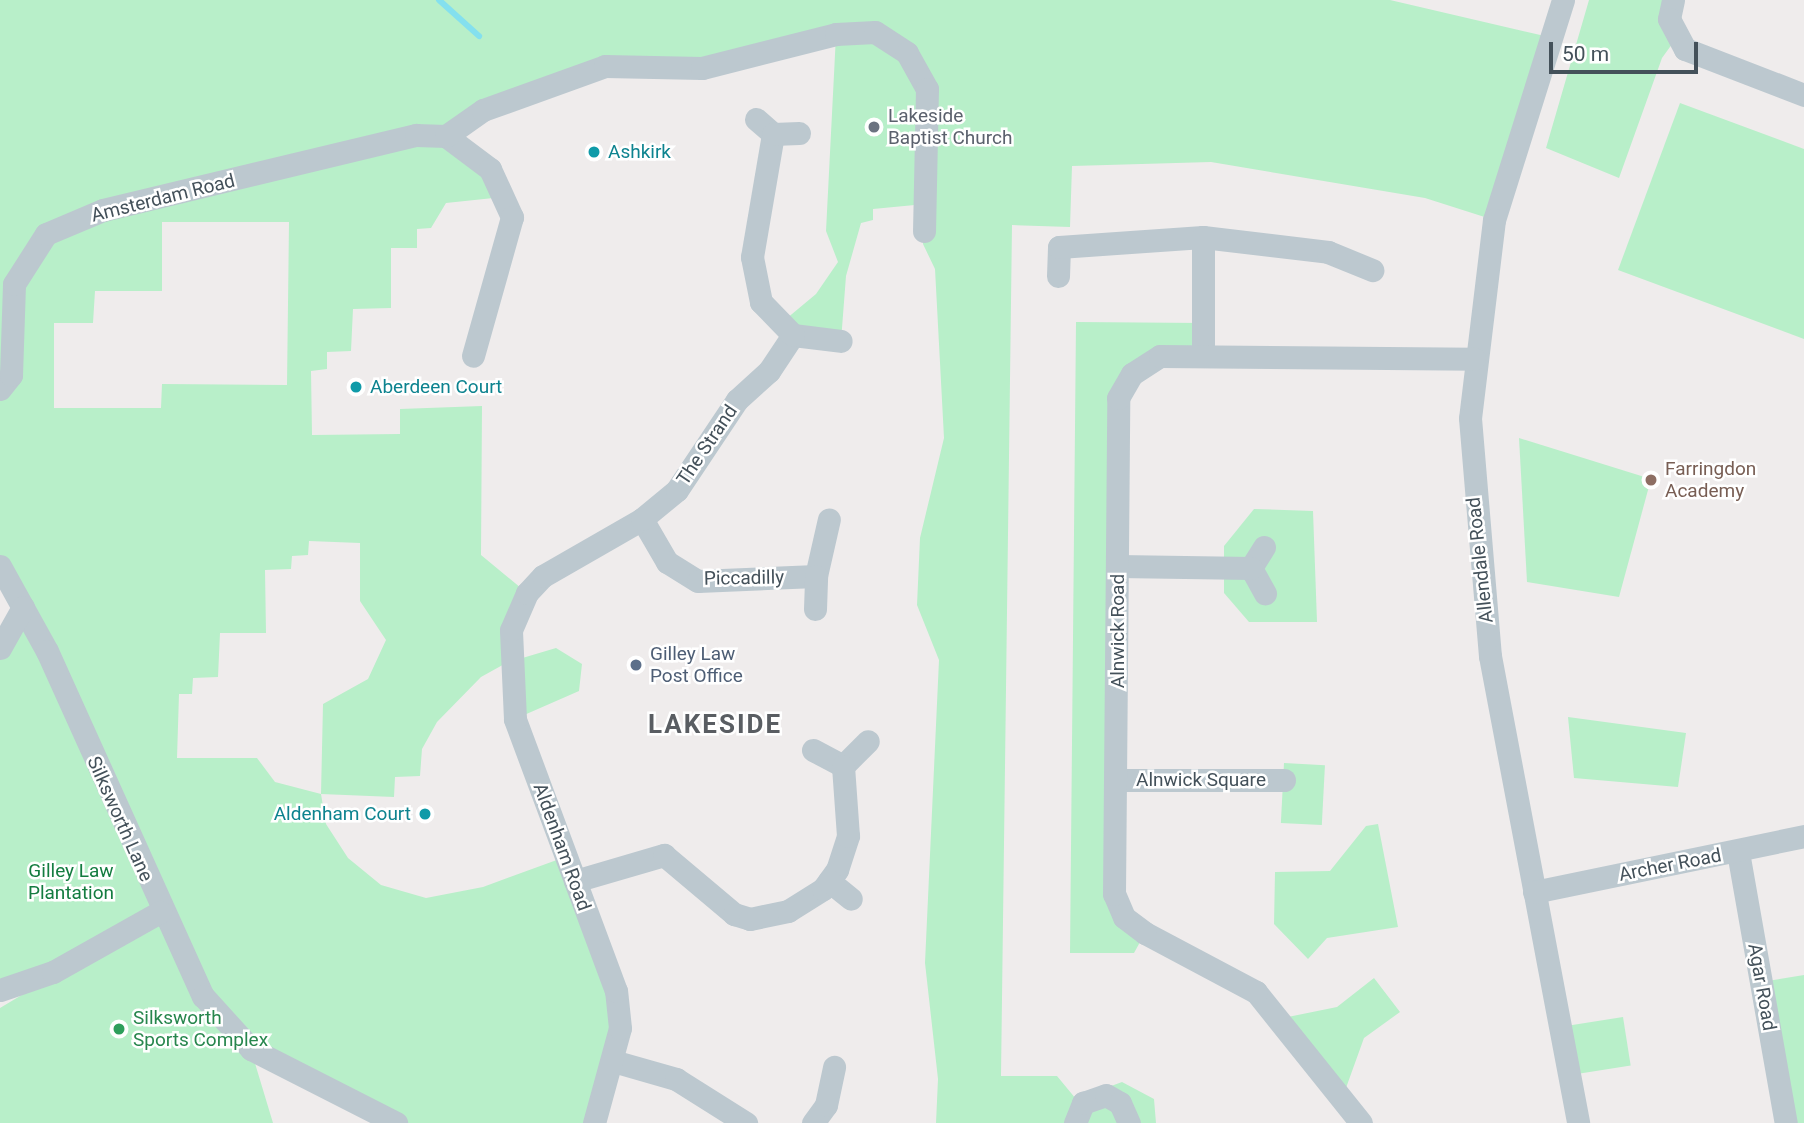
<!DOCTYPE html>
<style>
body{margin:0}
#map{position:relative;width:1804px;height:1123px;overflow:hidden;background:#efecec;font-family:Roboto,sans-serif}
div>[style]{position:absolute}
.green>*{inset:0;background:#b8efc9;transform-origin:0 0}
.stream>*{height:6px;margin:-3px;padding:0 3px;transform-origin:3px;border-radius:3px;background:#84e0ee}
.minor>*{height:23px;margin:-11.5px;padding:0 11.5px;transform-origin:11.5px;border-radius:11.5px;background:#bcc8cf}
.dots>*{width:19px;height:19px;translate:-50% -50%;box-sizing:border-box;border:4px solid #fff;border-radius:50%}
span{translate:-50% -50%;white-space:nowrap;text-align:center;line-height:1.15;-webkit-text-stroke:5px #fff;paint-order:stroke}
.worship-label{font-size:19px;color:#5b616d}
.left{translate:0 -50%;text-align:left}
.culture-label{font-size:19px;color:#0d838f}
.right{translate:-100% -50%;text-align:right}
.street-label{font-size:19px;color:#44515a}
.education-label{font-size:19px;color:#785e54}
.service-label{font-size:19px;color:#4e5e75}
.park-label{font-size:19px;color:#147c40}
.leisure-label{font-size:19px;color:#27864d}
.district-label{font-size:26px;color:#595d62;font-weight:700;letter-spacing:2px}
.scale{position:absolute;left:1549px;top:42px;width:149px;height:32px;box-sizing:border-box;border:4px solid #44515a;border-top:0;padding-left:9px;font-size:21px;line-height:24px;white-space:nowrap;color:#44515a;-webkit-text-stroke:5px #fff;paint-order:stroke}
</style>
<div id="map">
<div class="green">
<i style="clip-path:polygon(evenodd,0 0,1390px 0,1549px 37px,1494px 220px,1425px 198px,1211px 162px,1072px 166px,1070px 227px,1012px 225px,1001px 1076px,1057px 1076px,1076px 1099px,1122px 1082px,1154px 1099px,1156px 1123px,936px 1123px,938px 1079px,925px 963px,939px 660px,917px 605px,920px 538px,944px 438px,935px 269px,923px 244px,925px 204px,873px 209px,873px 220px,861px 223px,846px 276px,841px 341px,780px 324px,816px 294px,838px 262px,826px 231px,836px 35px,702px 68px,605px 66px,446px 136px,503px 197px,446px 203px,431px 228px,417px 229px,417px 248px,391px 248px,391px 308px,353px 309px,351px 351px,327px 352px,327px 369px,311px 371px,312px 435px,400px 434px,400px 409px,482px 406px,481px 555px,527px 593px,509px 662px,556px 648px,582px 664px,579px 691px,515px 719px,508px 662px,481px 677px,437px 722px,422px 749px,420px 776px,395px 777px,394px 797px,321px 794px,326px 824px,348px 858px,381px 885px,426px 898px,483px 887px,565px 857px,616px 991px,594px 1123px,396px 1123px,251px 1050px,273px 1123px,0 1123px,0 1008px,132px 929px,0 990px,0 648px,23px 607px,0 566px,0 0,162px 222px,289px 222px,287px 385px,162px 384px,161px 408px,54px 408px,54px 323px,93px 323px,95px 291px,162px 291px,162px 222px,0 0,309px 541px,360px 543px,360px 601px,386px 640px,368px 679px,323px 704px,321px 794px,275px 782px,257px 758px,177px 758px,179px 694px,192px 694px,193px 678px,218px 677px,220px 633px,266px 633px,265px 570px,291px 569px,292px 556px,308px 555px,309px 541px)"></i>
<i style="clip-path:polygon(1589px 0,1673px 0,1675px 40px,1662px 58px,1619px 178px,1546px 148px)"></i>
<i style="clip-path:polygon(1680px 103px,1804px 149px,1804px 339px,1618px 270px)"></i>
<i style="clip-path:polygon(1076px 322px,1203px 323px,1203px 355px,1160px 356px,1118px 398px,1114px 894px,1145px 933px,1134px 953px,1070px 953px)"></i>
<i style="clip-path:polygon(1519px 438px,1651px 479px,1619px 597px,1527px 582px)"></i>
<i style="clip-path:polygon(1254px 509px,1313px 511px,1317px 622px,1249px 622px,1224px 593px,1224px 546px)"></i>
<i style="clip-path:polygon(1568px 717px,1686px 733px,1678px 787px,1574px 778px)"></i>
<i style="left:1284px;top:763px;width:41px;height:60px;rotate:3deg"></i>
<i style="clip-path:polygon(1378px 824px,1398px 927px,1327px 938px,1308px 959px,1274px 924px,1275px 872px,1330px 871px,1366px 826px)"></i>
<i style="clip-path:polygon(1804px 975px,1804px 1123px,1786px 1123px,1761px 982px)"></i>
<i style="clip-path:polygon(1374px 978px,1400px 1012px,1364px 1038px,1342px 1099px,1278px 1019px,1337px 1007px)"></i>
<i style="left:1623px;top:1017px;width:49px;height:64px;rotate:81deg"></i>
</div>
<div class="stream">
<i style="left:439px;top:0;width:54px;rotate:42deg"></i>
</div>
<div class="minor">
<i style="left:1563px;top:0;width:231px;rotate:107.4deg"></i>
<i style="left:1494px;top:220px;width:199px;rotate:96.9deg"></i>
<i style="left:1470px;top:418px;width:239px;rotate:85.2deg"></i>
<i style="left:1490px;top:656px;width:475px;rotate:79.3deg"></i>
<i style="left:1673px;top:0;width:19px;rotate:102deg"></i>
<i style="left:1669px;top:19px;width:34px;rotate:62deg"></i>
<i style="left:1685px;top:49px;width:128px;rotate:21.1deg"></i>
<i style="left:756px;top:119px;width:23px;rotate:41deg"></i>
<i style="left:446px;top:136px;width:55px;rotate:36.9deg"></i>
<i style="left:490px;top:169px;width:53px;rotate:65.4deg"></i>
<i style="left:512px;top:217px;width:144px;rotate:105.7deg"></i>
<i style="left:1058px;top:276px;width:29px;rotate:-88deg"></i>
<i style="left:1059px;top:247px;width:144px;rotate:-4deg"></i>
<i style="left:1203px;top:237px;width:126px;rotate:6.8deg"></i>
<i style="left:1328px;top:252px;width:48px;rotate:22.2deg"></i>
<i style="left:793px;top:335px;width:48px;rotate:7.1deg"></i>
<i style="left:1203px;top:355px;width:118px;rotate:-90deg"></i>
<i style="left:0;top:389px;width:18px;rotate:-52deg"></i>
<i style="left:11px;top:375px;width:91px;rotate:-88.1deg"></i>
<i style="left:14px;top:284px;width:59px;rotate:-57.4deg"></i>
<i style="left:46px;top:234px;width:62px;rotate:-22.8deg"></i>
<i style="left:103px;top:210px;width:322px;rotate:-13.5deg"></i>
<i style="left:416px;top:135px;width:30px;rotate:2deg"></i>
<i style="left:446px;top:136px;width:45px;rotate:-35.1deg"></i>
<i style="left:483px;top:110px;width:130px;rotate:-19.8deg"></i>
<i style="left:605px;top:66px;width:97px;rotate:1.2deg"></i>
<i style="left:702px;top:68px;width:138px;rotate:-14.2deg"></i>
<i style="left:836px;top:34px;width:39px;rotate:-3deg"></i>
<i style="left:875px;top:32px;width:38px;rotate:33deg"></i>
<i style="left:907px;top:53px;width:41px;rotate:60.9deg"></i>
<i style="left:927px;top:89px;width:142px;rotate:91.2deg"></i>
<i style="left:642px;top:519px;width:50px;rotate:59.8deg"></i>
<i style="left:667px;top:562px;width:36px;rotate:32deg"></i>
<i style="left:698px;top:581px;width:118px;rotate:-2.4deg"></i>
<i style="left:816px;top:576px;width:58px;rotate:-77.2deg"></i>
<i style="left:1264px;top:547px;width:25px;rotate:122deg"></i>
<i style="left:1251px;top:568px;width:29px;rotate:61deg"></i>
<i style="left:0;top:566px;width:97px;rotate:61.1deg"></i>
<i style="left:47px;top:651px;width:379px;rotate:65.7deg"></i>
<i style="left:203px;top:996px;width:72px;rotate:47.8deg"></i>
<i style="left:251px;top:1049px;width:163px;rotate:27deg"></i>
<i style="left:1118px;top:566px;width:133px;rotate:0.9deg"></i>
<i style="left:815px;top:609px;width:33px;rotate:-88deg"></i>
<i style="left:0;top:648px;width:47px;rotate:-60.7deg"></i>
<i style="left:813px;top:750px;width:34px;rotate:28deg"></i>
<i style="left:843px;top:766px;width:35px;rotate:-45deg"></i>
<i style="left:1117px;top:780px;width:167px"></i>
<i style="left:1738px;top:852px;width:275px;rotate:80deg"></i>
<i style="left:575px;top:881px;width:93px;rotate:-16.3deg"></i>
<i style="left:664px;top:855px;width:92px;rotate:40.1deg"></i>
<i style="left:734px;top:914px;width:17px;rotate:17deg"></i>
<i style="left:750px;top:919px;width:39px;rotate:-12deg"></i>
<i style="left:788px;top:911px;width:41px;rotate:-32.2deg"></i>
<i style="left:823px;top:889px;width:24px;rotate:-54deg"></i>
<i style="left:837px;top:870px;width:36px;rotate:-72deg"></i>
<i style="left:848px;top:836px;width:70px;rotate:-94.1deg"></i>
<i style="left:829px;top:881px;width:28px;rotate:39deg"></i>
<i style="left:1534px;top:892px;width:276px;rotate:-11.7deg"></i>
<i style="left:0;top:990px;width:56px;rotate:-18.8deg"></i>
<i style="left:53px;top:972px;width:123px;rotate:-29.3deg"></i>
<i style="left:613px;top:1061px;width:66px;rotate:15.9deg"></i>
<i style="left:676px;top:1079px;width:83px;rotate:32.2deg"></i>
<i style="left:594px;top:1123px;width:98px;rotate:-74.7deg"></i>
<i style="left:620px;top:1028px;width:37px;rotate:-96deg"></i>
<i style="left:616px;top:991px;width:290px;rotate:-110.4deg"></i>
<i style="left:515px;top:719px;width:89px;rotate:-92.6deg"></i>
<i style="left:511px;top:630px;width:40px;rotate:-66.6deg"></i>
<i style="left:527px;top:593px;width:23px;rotate:-47deg"></i>
<i style="left:543px;top:576px;width:114px;rotate:-29.9deg"></i>
<i style="left:642px;top:519px;width:45px;rotate:-39.6deg"></i>
<i style="left:677px;top:490px;width:108px;rotate:-56.3deg"></i>
<i style="left:737px;top:400px;width:43px;rotate:-42.2deg"></i>
<i style="left:769px;top:371px;width:43px;rotate:-56.3deg"></i>
<i style="left:793px;top:335px;width:46px;rotate:-134.1deg"></i>
<i style="left:761px;top:302px;width:46px;rotate:-101.3deg"></i>
<i style="left:752px;top:257px;width:125px;rotate:-80.3deg"></i>
<i style="left:773px;top:134px;width:26px;rotate:-2deg"></i>
<i style="left:813px;top:1123px;width:22px;rotate:-54deg"></i>
<i style="left:826px;top:1105px;width:39px;rotate:-78deg"></i>
<i style="left:1075px;top:1123px;width:22px;rotate:-68deg"></i>
<i style="left:1083px;top:1103px;width:24px;rotate:-19deg"></i>
<i style="left:1106px;top:1095px;width:16px;rotate:30deg"></i>
<i style="left:1120px;top:1103px;width:22px;rotate:66deg"></i>
<i style="left:1361px;top:1123px;width:168px;rotate:-128.7deg"></i>
<i style="left:1256px;top:992px;width:126px;rotate:-152deg"></i>
<i style="left:1145px;top:933px;width:26px;rotate:-143deg"></i>
<i style="left:1124px;top:917px;width:25px;rotate:-113deg"></i>
<i style="left:1114px;top:894px;width:496px;rotate:-89.5deg"></i>
<i style="left:1118px;top:398px;width:28px;rotate:-60deg"></i>
<i style="left:1132px;top:374px;width:33px;rotate:-33deg"></i>
<i style="left:1160px;top:356px;width:314px;rotate:0.5deg"></i>
</div>
<div class="dots">
<i style="left:874px;top:127px;background:#6b7280"></i>
<i style="left:594px;top:152px;background:#0f9aa8"></i>
<i style="left:356px;top:387px;background:#0f9aa8"></i>
<i style="left:1651px;top:480px;background:#8d6e63"></i>
<i style="left:636px;top:665px;background:#5c6f8a"></i>
<i style="left:425px;top:814px;background:#0f9aa8"></i>
<i style="left:119px;top:1029px;background:#2e9e5b"></i>
</div>
<div class="worship-label">
<span class="left" style="left:888px;top:127px">Lakeside<br>Baptist Church</span>
</div>
<div class="culture-label">
<span class="left" style="left:608px;top:152px">Ashkirk</span>
<span class="left" style="left:370px;top:387px">Aberdeen Court</span>
<span class="right" style="left:411px;top:814px">Aldenham Court</span>
</div>
<div class="street-label">
<span style="left:163px;top:198px;rotate:-14deg">Amsterdam Road</span>
<span style="left:707px;top:445px;rotate:-56deg">The Strand</span>
<span style="left:1480px;top:560px;rotate:-96deg">Allendale Road</span>
<span style="left:744px;top:578px;rotate:-1deg">Piccadilly</span>
<span style="left:1118px;top:631px;rotate:-90deg">Alnwick Road</span>
<span style="left:1201px;top:780px">Alnwick Square</span>
<span style="left:120px;top:819px;rotate:66deg">Silksworth Lane</span>
<span style="left:562px;top:847px;rotate:70deg">Aldenham Road</span>
<span style="left:1670px;top:865px;rotate:-11deg">Archer Road</span>
<span style="left:1762px;top:987px;rotate:80deg">Agar Road</span>
</div>
<div class="education-label">
<span class="left" style="left:1665px;top:480px">Farringdon<br>Academy</span>
</div>
<div class="service-label">
<span class="left" style="left:650px;top:665px">Gilley Law<br>Post Office</span>
</div>
<div class="park-label">
<span style="left:71px;top:882px">Gilley Law<br>Plantation</span>
</div>
<div class="leisure-label">
<span class="left" style="left:133px;top:1029px">Silksworth<br>Sports Complex</span>
</div>
<div class="district-label">
<span style="left:715px;top:725px">LAKESIDE</span>
</div>
<div class="scale">50 m</div>
</div>
